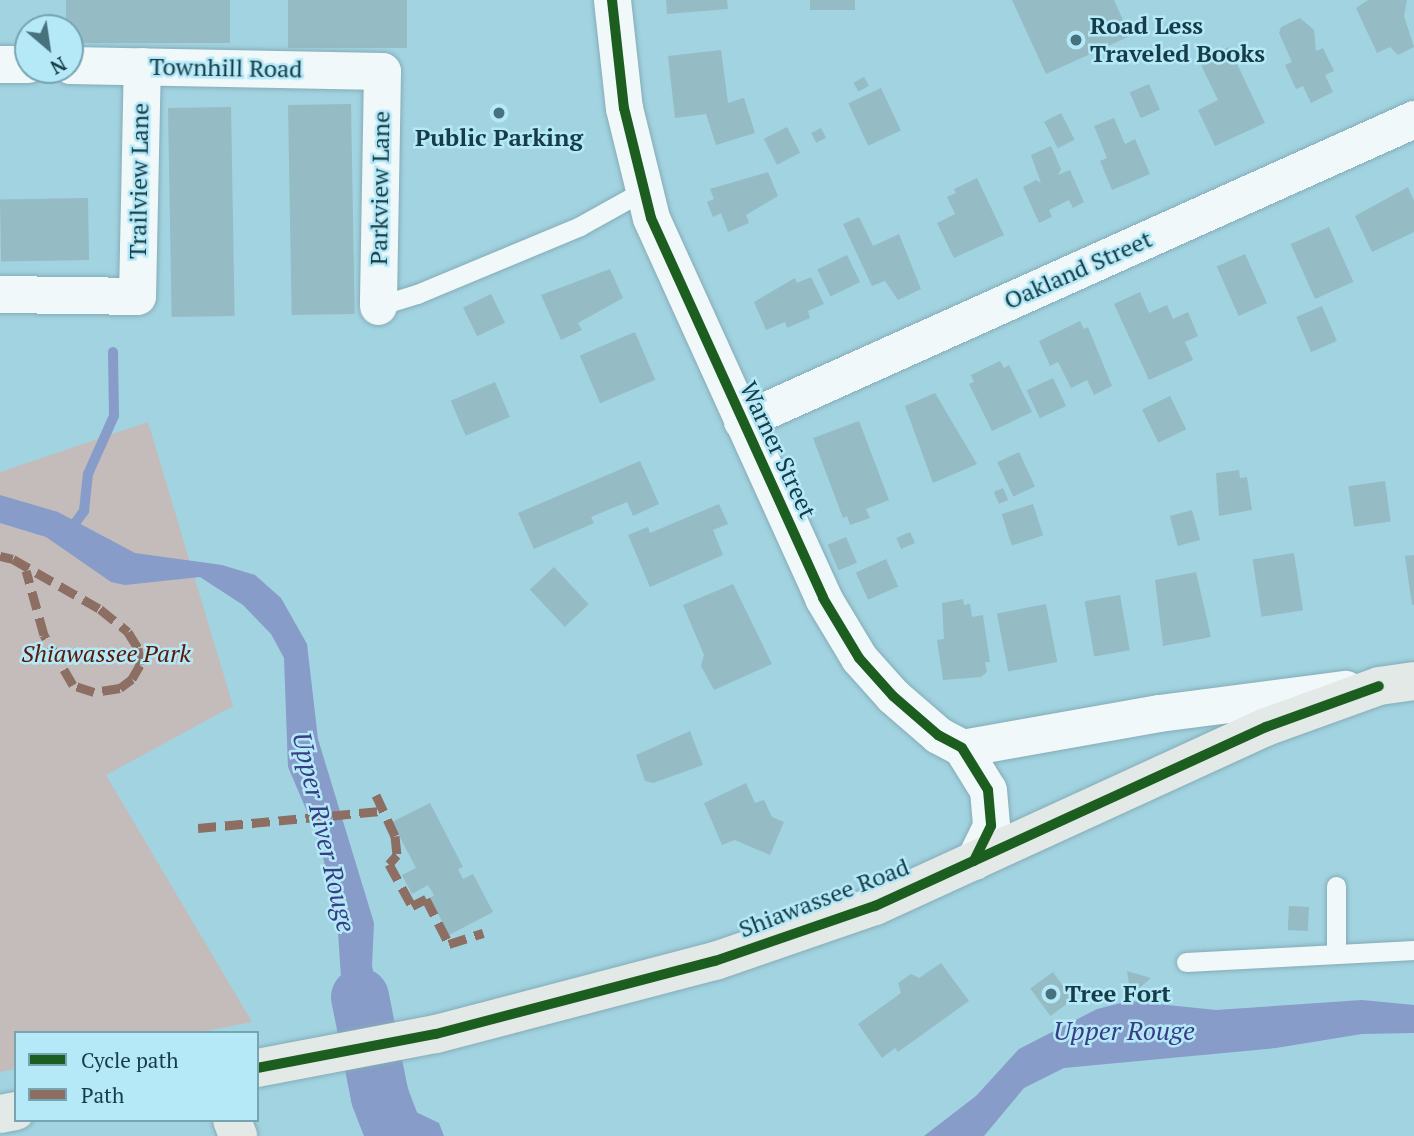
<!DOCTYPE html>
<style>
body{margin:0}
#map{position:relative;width:1414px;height:1136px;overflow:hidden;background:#a2d3e0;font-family:"PT Serif",serif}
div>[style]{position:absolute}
.green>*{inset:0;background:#c3bcba}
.water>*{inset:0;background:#879cc9}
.stream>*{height:10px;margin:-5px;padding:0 5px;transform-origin:5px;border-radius:5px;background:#879cc9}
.river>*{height:58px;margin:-29px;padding:0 29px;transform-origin:29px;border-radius:29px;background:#879cc9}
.building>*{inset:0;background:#95bbc5;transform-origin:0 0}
.roads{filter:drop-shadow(0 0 2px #84acb7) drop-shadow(0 0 2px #84acb7)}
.lane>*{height:19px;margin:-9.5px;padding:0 9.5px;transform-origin:9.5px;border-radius:9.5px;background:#f1f8fa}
.street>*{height:37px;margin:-18.5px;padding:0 18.5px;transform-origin:18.5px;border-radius:18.5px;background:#f1f8fa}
.secondary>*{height:38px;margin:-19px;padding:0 19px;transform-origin:19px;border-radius:19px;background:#e3e9e6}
.quiet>*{height:9px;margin-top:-4.5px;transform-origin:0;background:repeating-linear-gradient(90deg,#8d6e63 0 18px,transparent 0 27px)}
.cycleway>*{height:10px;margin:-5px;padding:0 5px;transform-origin:5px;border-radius:5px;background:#1b5e20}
.dots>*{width:19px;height:19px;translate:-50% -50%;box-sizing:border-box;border:4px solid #b6e9f8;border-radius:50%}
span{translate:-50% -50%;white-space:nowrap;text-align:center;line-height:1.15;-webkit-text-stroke:5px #b6e9f8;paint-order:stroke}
.poi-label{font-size:24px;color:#163d47;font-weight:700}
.left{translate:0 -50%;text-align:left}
.street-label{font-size:24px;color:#163d47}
.park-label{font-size:24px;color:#571a07;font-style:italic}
.water-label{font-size:26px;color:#393d85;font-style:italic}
.legend{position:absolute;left:14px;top:1031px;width:245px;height:91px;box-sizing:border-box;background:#b6e9f8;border:2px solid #76a4b1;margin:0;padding:9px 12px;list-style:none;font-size:21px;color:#163d47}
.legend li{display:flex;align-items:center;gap:14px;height:35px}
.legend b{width:35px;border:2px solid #76a4b1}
.north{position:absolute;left:14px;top:14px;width:70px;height:70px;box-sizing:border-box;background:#b6e9f8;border:2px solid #76a4b1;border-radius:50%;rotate:151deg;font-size:19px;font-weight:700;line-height:28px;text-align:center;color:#163d47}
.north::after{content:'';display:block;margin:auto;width:24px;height:32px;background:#47727d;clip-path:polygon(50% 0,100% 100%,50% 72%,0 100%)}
</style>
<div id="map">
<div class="green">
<i style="clip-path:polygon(148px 422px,233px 706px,106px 775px,252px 1022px,196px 1033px,16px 1033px,16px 1069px,0 1072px,0 472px)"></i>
</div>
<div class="water">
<i style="clip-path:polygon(0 495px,58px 512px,135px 553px,222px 565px,255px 575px,281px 598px,307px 644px,318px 739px,374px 923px,372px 966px,401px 1087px,416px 1112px,439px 1123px,444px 1136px,412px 1136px,361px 1046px,342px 993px,338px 932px,320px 842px,288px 767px,284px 658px,271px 634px,243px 605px,200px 577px,125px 585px,111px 582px,46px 537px,0 523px)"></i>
<i style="clip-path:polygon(1362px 1000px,1414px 1005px,1414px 1033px,1362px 1034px,1276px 1048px,1064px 1068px,1024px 1088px,984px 1136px,924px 1136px,976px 1096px,1019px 1049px,1097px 1009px,1129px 1001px,1216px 1010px)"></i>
</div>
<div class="stream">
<i style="left:76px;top:522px;width:14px;rotate:-54deg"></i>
<i style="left:84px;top:511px;width:37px;rotate:-84deg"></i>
<i style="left:88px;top:474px;width:64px;rotate:-65.9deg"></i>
<i style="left:114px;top:416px;width:64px;rotate:-90.9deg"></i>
</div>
<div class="river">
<i style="left:360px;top:997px;width:102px;rotate:78.7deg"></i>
<i style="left:380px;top:1097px;width:42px;rotate:69deg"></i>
</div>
<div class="building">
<i style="left:66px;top:0;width:164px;height:43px"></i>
<i style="left:288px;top:0;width:119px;height:48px"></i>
<i style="clip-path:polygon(666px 0,727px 0,728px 9px,667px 14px)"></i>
<i style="left:810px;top:0;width:45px;height:10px"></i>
<i style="clip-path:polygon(1012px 0,1114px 0,1130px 36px,1046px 74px)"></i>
<i style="clip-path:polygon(1368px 0,1407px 0,1404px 16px,1414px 47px,1398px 55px,1390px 47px,1377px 53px,1356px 8px)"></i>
<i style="clip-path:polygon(1300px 18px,1314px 30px,1316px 51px,1323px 48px,1334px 71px,1325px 75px,1333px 92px,1311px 103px,1303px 86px,1296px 89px,1285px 65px,1292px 62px,1279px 33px,1281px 27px)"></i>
<i style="clip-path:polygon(1229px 47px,1265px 123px,1215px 146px,1198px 110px,1218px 100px,1199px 61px)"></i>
<i style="clip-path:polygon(721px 50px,728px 103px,744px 98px,755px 133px,716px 145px,706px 114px,675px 118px,668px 56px)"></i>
<i style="left:864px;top:77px;width:10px;height:12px;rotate:61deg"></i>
<i style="left:1149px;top:84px;width:28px;height:21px;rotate:67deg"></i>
<i style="left:881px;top:88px;width:47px;height:36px;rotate:65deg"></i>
<i style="left:351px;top:104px;width:210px;height:63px;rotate:89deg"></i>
<i style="left:231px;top:107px;width:209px;height:63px;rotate:89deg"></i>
<i style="left:1061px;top:113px;width:30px;height:19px;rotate:63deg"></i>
<i style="clip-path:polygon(1114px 118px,1125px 144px,1135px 139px,1150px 174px,1112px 190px,1100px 161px,1107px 158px,1094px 126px)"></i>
<i style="left:787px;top:127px;width:29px;height:26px;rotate:63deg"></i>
<i style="left:821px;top:128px;width:11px;height:11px;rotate:63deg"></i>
<i style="clip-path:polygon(1051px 146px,1061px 169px,1058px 175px,1070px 170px,1084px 202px,1073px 208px,1069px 200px,1049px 210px,1052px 217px,1039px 223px,1023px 187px,1036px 180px,1041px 183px,1031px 155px)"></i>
<i style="clip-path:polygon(768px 172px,778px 196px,746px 215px,749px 223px,728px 232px,721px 213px,713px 217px,707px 202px,714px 199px,710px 189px)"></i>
<i style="clip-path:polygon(977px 178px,1004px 235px,954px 258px,937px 223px,955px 214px,947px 197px,956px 193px,954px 189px)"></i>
<i style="clip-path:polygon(1408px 187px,1414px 201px,1414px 232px,1372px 252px,1355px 216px)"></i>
<i style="left:88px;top:198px;width:62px;height:88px;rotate:89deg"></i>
<i style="clip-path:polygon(859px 217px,873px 246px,899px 234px,921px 289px,898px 300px,885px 281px,872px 286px,843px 224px)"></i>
<i style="left:1329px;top:227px;width:60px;height:42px;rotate:66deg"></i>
<i style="left:1245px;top:254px;width:54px;height:31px;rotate:66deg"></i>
<i style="left:847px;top:255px;width:30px;height:33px;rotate:64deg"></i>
<i style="clip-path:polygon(610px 269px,623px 298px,578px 323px,582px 330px,561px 340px,541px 295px)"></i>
<i style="clip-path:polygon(811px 277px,824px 304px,808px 311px,810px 318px,787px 328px,785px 322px,766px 330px,754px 302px,795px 278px,797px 283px)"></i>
<i style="clip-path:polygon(1140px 292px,1149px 313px,1167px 305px,1173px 319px,1188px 312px,1198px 336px,1185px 342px,1193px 360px,1149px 380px,1114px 304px)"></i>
<i style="left:491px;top:294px;width:32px;height:31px;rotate:64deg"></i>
<i style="left:1322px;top:306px;width:38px;height:28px;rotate:67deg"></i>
<i style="clip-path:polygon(1080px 321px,1084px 329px,1088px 327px,1112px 386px,1094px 395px,1087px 380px,1071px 388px,1058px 362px,1050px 366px,1039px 341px)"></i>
<i style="left:635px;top:332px;width:52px;height:60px;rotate:67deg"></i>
<i style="clip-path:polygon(1000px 361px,1004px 368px,1009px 365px,1032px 412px,992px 431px,969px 384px,974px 382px,971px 375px)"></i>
<i style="left:1053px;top:378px;width:31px;height:29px;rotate:65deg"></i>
<i style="left:495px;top:382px;width:38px;height:48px;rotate:67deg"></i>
<i style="clip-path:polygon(935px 393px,977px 464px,933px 483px,905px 406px)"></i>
<i style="left:1170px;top:396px;width:37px;height:31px;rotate:64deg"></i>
<i style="clip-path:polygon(859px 421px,889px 500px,866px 509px,870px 518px,850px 525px,847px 516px,843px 518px,813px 438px)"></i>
<i style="left:1019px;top:452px;width:38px;height:24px;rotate:65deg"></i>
<i style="clip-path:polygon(640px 461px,659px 504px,633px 516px,627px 502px,591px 517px,594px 523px,534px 549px,518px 513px)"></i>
<i style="clip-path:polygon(1239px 470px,1240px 478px,1247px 477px,1252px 510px,1219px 516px,1216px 473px)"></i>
<i style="left:1385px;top:481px;width:41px;height:37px;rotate:82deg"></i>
<i style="left:1003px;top:488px;width:13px;height:10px;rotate:67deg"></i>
<i style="clip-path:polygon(719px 504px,728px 524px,713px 530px,723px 555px,650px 587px,628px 535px,648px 527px,650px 533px)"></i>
<i style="left:1033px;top:504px;width:33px;height:33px;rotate:72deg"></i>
<i style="left:1192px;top:510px;width:31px;height:23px;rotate:75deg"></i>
<i style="left:910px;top:532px;width:12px;height:15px;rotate:66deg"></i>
<i style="left:846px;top:537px;width:28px;height:20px;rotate:67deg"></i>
<i style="left:1294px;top:553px;width:58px;height:42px;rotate:81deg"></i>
<i style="clip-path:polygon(1414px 555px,1414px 605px,1412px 605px,1405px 556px)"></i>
<i style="left:886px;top:559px;width:30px;height:33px;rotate:66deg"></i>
<i style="left:554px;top:567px;width:51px;height:33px;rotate:47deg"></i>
<i style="clip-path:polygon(1196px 572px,1211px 637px,1163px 646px,1155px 580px)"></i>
<i style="clip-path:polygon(733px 584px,772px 664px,714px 690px,701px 666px,704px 655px,683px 605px)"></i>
<i style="left:1120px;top:595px;width:56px;height:36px;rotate:80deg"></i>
<i style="clip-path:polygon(963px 599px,964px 605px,970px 604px,972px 617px,983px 615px,990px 662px,985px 662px,987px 672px,981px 677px,943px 680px,937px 640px,944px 639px,942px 603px)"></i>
<i style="left:1046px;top:604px;width:59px;height:50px;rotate:79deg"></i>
<i style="clip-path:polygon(690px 731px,703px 765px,653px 783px,645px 781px,636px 755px)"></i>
<i style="clip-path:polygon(746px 783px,755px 803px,764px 800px,772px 817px,784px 822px,770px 855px,735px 840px,722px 845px,704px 803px)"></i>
<i style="clip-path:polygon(430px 803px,463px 867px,458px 869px,463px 879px,473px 874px,493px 912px,449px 935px,430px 898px,434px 895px,428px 885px,412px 894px,402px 875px,416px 868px,392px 822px)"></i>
<i style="left:1289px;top:906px;width:20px;height:24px;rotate:3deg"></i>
<i style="clip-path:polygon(941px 963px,969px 1001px,898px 1052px,895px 1048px,882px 1058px,858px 1024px,901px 993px,898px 983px,911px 974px,919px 978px)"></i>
<i style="clip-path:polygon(1127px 971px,1151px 978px,1131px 995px)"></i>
<i style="left:1053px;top:972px;width:34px;height:28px;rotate:54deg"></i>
</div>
<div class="roads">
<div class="lane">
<i style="left:378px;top:306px;width:41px;rotate:-17.1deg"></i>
<i style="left:417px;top:294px;width:177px;rotate:-22.6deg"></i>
<i style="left:580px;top:226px;width:72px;rotate:-29.1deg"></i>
<i style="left:1336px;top:954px;width:68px;rotate:-90deg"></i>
<i style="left:1186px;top:962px;width:228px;rotate:-3deg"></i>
</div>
<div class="street">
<i style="left:612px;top:0;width:109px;rotate:83.7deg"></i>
<i style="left:624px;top:108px;width:113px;rotate:76.2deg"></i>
<i style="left:651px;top:218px;width:417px;rotate:65.6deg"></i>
<i style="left:823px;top:598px;width:70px;rotate:59deg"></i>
<i style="left:859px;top:658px;width:51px;rotate:48.2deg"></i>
<i style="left:893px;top:696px;width:60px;rotate:40.9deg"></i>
<i style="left:938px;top:735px;width:27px;rotate:28deg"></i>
<i style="left:962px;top:748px;width:49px;rotate:58.2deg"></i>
<i style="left:988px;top:790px;width:36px;rotate:85deg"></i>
<i style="left:991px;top:826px;width:39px;rotate:116deg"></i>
<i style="left:0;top:64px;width:28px"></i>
<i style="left:70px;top:65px;width:312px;rotate:1.1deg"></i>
<i style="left:382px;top:71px;width:235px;rotate:91deg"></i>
<i style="left:0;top:294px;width:137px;rotate:0.8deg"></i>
<i style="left:137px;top:296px;width:230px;rotate:-88.8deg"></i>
<i style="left:742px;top:421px;width:737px;rotate:-24.2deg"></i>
<i style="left:962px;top:748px;width:200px;rotate:-10.1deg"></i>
<i style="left:1159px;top:713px;width:188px;rotate:-7.4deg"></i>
</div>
<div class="secondary">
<i style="left:257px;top:1068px;width:182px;rotate:-10.8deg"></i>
<i style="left:436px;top:1034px;width:288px;rotate:-14.7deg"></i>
<i style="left:715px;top:961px;width:169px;rotate:-19deg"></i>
<i style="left:875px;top:906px;width:430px;rotate:-24.6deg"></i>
<i style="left:1266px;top:727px;width:120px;rotate:-19.9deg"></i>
<i style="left:1379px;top:686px;width:35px;rotate:-8deg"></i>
<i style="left:0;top:1114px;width:16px;rotate:-11deg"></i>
<i style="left:232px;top:1120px;width:17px;rotate:69deg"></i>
</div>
</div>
<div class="quiet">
<i style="left:0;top:556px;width:13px;rotate:13deg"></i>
<i style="left:13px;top:559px;width:100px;rotate:29.9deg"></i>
<i style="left:100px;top:609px;width:36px;rotate:39deg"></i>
<i style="left:128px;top:632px;width:19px;rotate:58deg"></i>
<i style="left:138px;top:648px;width:17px;rotate:83deg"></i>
<i style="left:140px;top:665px;width:16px;rotate:120deg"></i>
<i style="left:132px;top:679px;width:15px;rotate:143deg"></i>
<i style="left:120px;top:688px;width:26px;rotate:171deg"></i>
<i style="left:94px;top:692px;width:22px;rotate:-162deg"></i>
<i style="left:73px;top:685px;width:58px;rotate:-120.1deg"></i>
<i style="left:44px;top:635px;width:67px;rotate:-105.5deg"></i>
<i style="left:376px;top:795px;width:45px;rotate:65.1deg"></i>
<i style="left:395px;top:836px;width:19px;rotate:84deg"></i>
<i style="left:397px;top:855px;width:12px;rotate:132deg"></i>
<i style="left:389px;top:864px;width:48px;rotate:61.3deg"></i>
<i style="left:412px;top:906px;width:16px;rotate:-27deg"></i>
<i style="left:426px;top:899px;width:51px;rotate:62.9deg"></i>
<i style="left:449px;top:944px;width:36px;rotate:-18deg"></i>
<i style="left:198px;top:828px;width:186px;rotate:-5.3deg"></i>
</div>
<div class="cycleway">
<i style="left:612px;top:0;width:109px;rotate:83.7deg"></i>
<i style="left:624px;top:108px;width:113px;rotate:76.2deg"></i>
<i style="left:651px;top:218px;width:417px;rotate:65.6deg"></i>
<i style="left:823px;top:598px;width:70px;rotate:59deg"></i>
<i style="left:859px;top:658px;width:51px;rotate:48.2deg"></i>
<i style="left:893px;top:696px;width:60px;rotate:40.9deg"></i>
<i style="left:938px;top:735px;width:27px;rotate:28deg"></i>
<i style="left:962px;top:748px;width:49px;rotate:58.2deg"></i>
<i style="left:988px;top:790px;width:36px;rotate:85deg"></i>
<i style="left:991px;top:826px;width:39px;rotate:116deg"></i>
<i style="left:257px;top:1068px;width:182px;rotate:-10.8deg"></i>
<i style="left:436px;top:1034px;width:288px;rotate:-14.7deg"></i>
<i style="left:715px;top:961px;width:169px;rotate:-19deg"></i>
<i style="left:875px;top:906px;width:430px;rotate:-24.6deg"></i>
<i style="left:1266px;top:727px;width:120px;rotate:-19.9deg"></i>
</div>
<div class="dots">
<i style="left:1076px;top:40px;background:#47727d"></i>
<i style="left:499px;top:113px;background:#47727d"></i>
<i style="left:1051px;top:994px;background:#47727d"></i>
</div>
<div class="poi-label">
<span class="left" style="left:1090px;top:40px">Road Less<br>Traveled Books</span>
<span style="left:499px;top:138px">Public Parking</span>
<span class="left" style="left:1065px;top:994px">Tree Fort</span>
</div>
<div class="street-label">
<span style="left:226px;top:68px;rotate:1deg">Townhill Road</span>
<span style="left:139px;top:181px;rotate:-89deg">Trailview Lane</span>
<span style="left:380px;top:188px;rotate:-89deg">Parkview Lane</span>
<span style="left:1078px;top:270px;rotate:-24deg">Oakland Street</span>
<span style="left:778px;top:450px;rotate:65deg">Warner Street</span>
<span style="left:824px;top:898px;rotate:-21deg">Shiawassee Road</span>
</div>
<div class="park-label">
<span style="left:106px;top:654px">Shiawassee Park</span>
</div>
<div class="water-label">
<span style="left:324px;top:832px;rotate:77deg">Upper River Rouge</span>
<span style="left:1124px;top:1031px">Upper Rouge</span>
</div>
<ul class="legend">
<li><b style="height:9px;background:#1b5e20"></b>Cycle path</li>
<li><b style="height:9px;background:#8d6e63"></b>Path</li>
</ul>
<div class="north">N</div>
</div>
